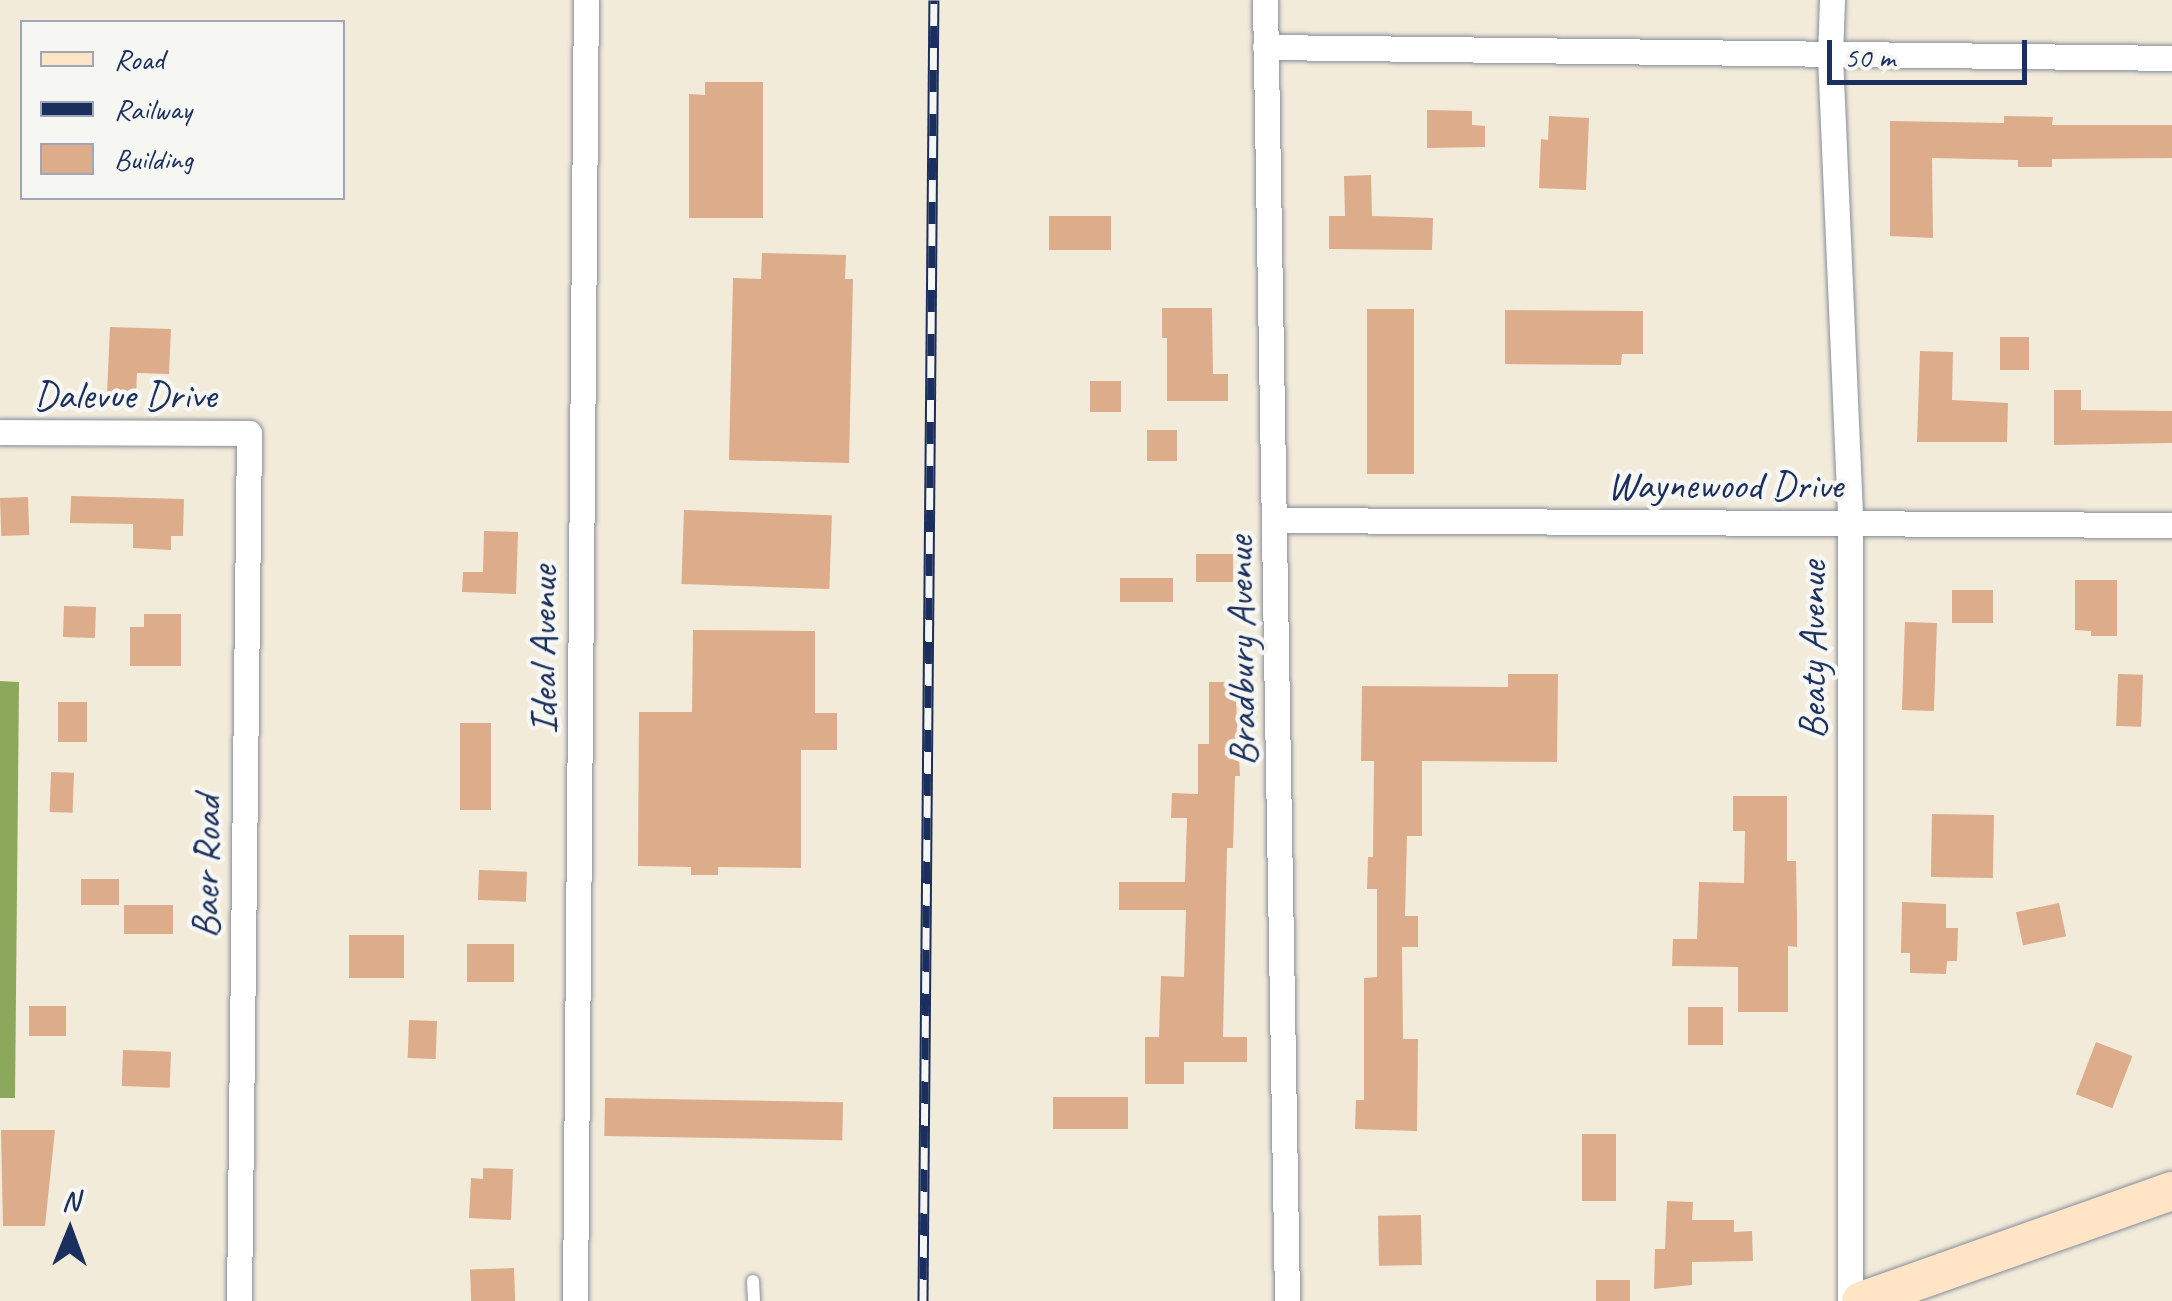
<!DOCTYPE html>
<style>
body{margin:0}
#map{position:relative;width:2172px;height:1301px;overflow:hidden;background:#f2ebd9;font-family:Caveat,sans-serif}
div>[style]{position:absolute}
.forest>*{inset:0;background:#8ca85a}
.building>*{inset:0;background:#ddac8a;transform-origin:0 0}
.roads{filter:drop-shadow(0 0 2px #868d9c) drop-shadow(0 0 2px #868d9c)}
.lane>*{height:12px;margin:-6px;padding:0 6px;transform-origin:6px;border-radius:6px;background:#fff}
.street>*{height:25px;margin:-12.5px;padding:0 12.5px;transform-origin:12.5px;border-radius:12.5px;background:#fff}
.secondary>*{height:38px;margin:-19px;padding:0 19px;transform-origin:19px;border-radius:19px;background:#ffe4c6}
.rail>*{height:11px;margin-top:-5.5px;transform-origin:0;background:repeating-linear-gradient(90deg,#f6f6f2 0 22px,#1b2f5e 0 44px);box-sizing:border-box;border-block:2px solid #1b2f5e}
span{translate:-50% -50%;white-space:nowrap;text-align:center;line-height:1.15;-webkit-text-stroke:9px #f6f6f2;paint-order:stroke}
.street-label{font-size:40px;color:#1b2f5e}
.legend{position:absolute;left:20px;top:20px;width:325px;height:180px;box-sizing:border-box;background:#f6f6f2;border:2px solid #9ea6b7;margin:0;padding:12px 18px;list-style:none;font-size:30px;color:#1b2f5e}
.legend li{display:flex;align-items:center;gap:20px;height:50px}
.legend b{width:50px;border:2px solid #9ea6b7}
.north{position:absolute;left:20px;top:1181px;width:100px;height:100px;-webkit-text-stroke:8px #f6f6f2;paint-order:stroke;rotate:1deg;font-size:28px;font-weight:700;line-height:40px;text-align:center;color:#1b2f5e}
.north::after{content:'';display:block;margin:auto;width:35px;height:45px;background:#1b2f5e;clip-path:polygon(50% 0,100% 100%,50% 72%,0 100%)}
.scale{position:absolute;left:1827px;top:40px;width:200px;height:45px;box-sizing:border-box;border:5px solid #1b2f5e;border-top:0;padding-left:12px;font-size:30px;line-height:35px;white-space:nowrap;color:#1b2f5e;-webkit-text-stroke:8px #f6f6f2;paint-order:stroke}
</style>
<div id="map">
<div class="forest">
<i style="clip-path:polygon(0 681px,19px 682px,15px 1098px,0 1098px)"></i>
</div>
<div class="building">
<i style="clip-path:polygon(705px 82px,763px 82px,763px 218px,689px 218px,689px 94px,705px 95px)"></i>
<i style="clip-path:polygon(1427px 110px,1472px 111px,1472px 125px,1485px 126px,1485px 147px,1427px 148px)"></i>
<i style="clip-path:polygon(1549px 116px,1589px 118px,1586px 190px,1539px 188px,1541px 139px,1548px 140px)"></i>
<i style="clip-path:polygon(2004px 116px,2053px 117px,2052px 125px,2172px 125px,2172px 158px,2052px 159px,2052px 167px,2018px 167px,2018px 160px,1932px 158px,1933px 238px,1890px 236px,1890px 121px,2004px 123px)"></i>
<i style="clip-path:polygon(1371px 175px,1372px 216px,1433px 218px,1432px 250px,1329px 249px,1329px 216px,1345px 216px,1344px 176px)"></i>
<i style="left:1049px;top:216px;width:62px;height:34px"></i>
<i style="clip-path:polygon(762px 253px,846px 255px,845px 279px,853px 279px,849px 463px,729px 460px,733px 278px,761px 279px)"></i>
<i style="clip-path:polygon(1162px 308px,1212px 308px,1213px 374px,1228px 374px,1228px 401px,1167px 401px,1167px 338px,1162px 338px)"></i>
<i style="left:1367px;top:309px;width:47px;height:165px"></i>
<i style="clip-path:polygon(1505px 310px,1643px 311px,1643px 354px,1622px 354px,1621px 365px,1505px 364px)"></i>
<i style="clip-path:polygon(110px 327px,171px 329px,169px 374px,137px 373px,136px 395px,107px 394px)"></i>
<i style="left:2000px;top:337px;width:29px;height:33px"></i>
<i style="clip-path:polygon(1920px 351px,1953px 352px,1952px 400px,2008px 403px,2007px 442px,1917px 442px)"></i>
<i style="left:1090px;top:381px;width:31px;height:31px"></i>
<i style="clip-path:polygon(2054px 390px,2081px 390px,2081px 410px,2172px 411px,2172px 443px,2054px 445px)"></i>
<i style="left:1147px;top:430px;width:30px;height:31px"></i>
<i style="clip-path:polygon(71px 496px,184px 499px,183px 536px,171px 536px,171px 550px,133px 548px,133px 524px,70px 523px)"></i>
<i style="left:28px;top:497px;width:38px;height:28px;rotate:88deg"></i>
<i style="left:684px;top:510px;width:148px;height:74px;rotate:2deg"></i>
<i style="clip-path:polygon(484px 531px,518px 532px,516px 594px,462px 592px,463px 572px,483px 572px)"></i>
<i style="left:1196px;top:554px;width:37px;height:28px"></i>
<i style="left:1173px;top:578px;width:24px;height:53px;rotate:90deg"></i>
<i style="clip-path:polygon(2075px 580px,2117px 580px,2117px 636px,2091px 636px,2091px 631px,2075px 630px)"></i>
<i style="left:1952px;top:590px;width:41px;height:33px"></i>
<i style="left:64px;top:606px;width:32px;height:31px;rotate:2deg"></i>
<i style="clip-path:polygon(144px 614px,181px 614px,181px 666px,130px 666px,130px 627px,144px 627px)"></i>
<i style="left:1905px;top:622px;width:32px;height:88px;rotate:2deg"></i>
<i style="clip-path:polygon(693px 630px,815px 631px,815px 713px,837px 713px,837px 750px,801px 750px,801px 868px,718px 867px,718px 875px,691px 875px,691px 867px,638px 866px,639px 712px,692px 712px)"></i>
<i style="clip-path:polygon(1508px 674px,1558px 674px,1557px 762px,1422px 761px,1422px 836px,1407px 836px,1405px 916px,1418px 916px,1418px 947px,1402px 947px,1403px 1039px,1418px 1039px,1417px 1131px,1355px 1129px,1356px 1100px,1364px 1100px,1364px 978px,1377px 977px,1377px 889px,1367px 889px,1368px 857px,1373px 857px,1374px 761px,1361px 761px,1362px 686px,1508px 687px)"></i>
<i style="left:2118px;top:674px;width:25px;height:52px;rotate:2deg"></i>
<i style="clip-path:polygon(1209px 682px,1235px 682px,1240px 776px,1235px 776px,1233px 848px,1227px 848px,1223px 1037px,1247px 1037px,1247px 1062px,1184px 1062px,1184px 1084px,1145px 1084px,1145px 1037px,1159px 1037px,1161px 976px,1184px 977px,1186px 910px,1119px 910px,1119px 882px,1185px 882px,1187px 818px,1171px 818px,1172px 793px,1198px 794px,1198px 744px,1209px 744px)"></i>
<i style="left:58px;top:702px;width:29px;height:40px"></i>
<i style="left:460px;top:723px;width:31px;height:87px"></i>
<i style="left:51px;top:772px;width:23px;height:40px;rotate:2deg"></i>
<i style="clip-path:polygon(1733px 796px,1787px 796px,1787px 861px,1796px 861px,1797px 917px,1797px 947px,1788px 946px,1788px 1012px,1738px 1012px,1738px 967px,1672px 966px,1673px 939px,1697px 939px,1699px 882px,1744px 883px,1745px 831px,1733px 831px)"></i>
<i style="left:1932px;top:814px;width:62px;height:63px;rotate:1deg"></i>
<i style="left:479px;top:870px;width:48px;height:30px;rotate:2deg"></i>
<i style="left:81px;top:879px;width:38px;height:26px"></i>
<i style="clip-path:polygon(1902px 902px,1946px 904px,1946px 928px,1958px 928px,1957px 961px,1947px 961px,1946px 974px,1910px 973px,1910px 953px,1901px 953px)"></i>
<i style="left:2059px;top:903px;width:34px;height:44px;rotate:78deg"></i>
<i style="left:124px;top:905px;width:49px;height:29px"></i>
<i style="left:349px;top:935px;width:55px;height:43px"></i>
<i style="left:514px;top:944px;width:38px;height:47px;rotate:90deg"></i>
<i style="left:29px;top:1006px;width:37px;height:30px"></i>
<i style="left:1688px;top:1007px;width:35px;height:38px"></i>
<i style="left:409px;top:1020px;width:28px;height:38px;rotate:2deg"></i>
<i style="left:2096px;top:1042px;width:39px;height:56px;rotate:21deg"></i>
<i style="left:123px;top:1050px;width:48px;height:36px;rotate:2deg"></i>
<i style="left:1053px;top:1097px;width:75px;height:32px"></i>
<i style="left:605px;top:1098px;width:238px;height:38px;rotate:1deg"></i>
<i style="clip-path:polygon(1px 1130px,55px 1130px,45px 1226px,3px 1226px)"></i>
<i style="left:1616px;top:1134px;width:67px;height:34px;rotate:90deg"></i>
<i style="clip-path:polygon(483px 1168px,513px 1169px,511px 1220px,469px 1218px,471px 1178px,483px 1179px)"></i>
<i style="clip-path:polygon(1667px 1201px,1693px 1202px,1692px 1220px,1734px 1220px,1734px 1232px,1752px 1231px,1753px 1261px,1692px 1262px,1692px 1285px,1654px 1289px,1655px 1249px,1665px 1249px)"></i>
<i style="left:1421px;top:1215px;width:50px;height:43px;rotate:89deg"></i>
<i style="left:514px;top:1268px;width:33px;height:44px;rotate:88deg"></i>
<i style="left:1596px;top:1280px;width:34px;height:21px"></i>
</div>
<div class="roads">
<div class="lane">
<i style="left:753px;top:1281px;width:20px;rotate:87deg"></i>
</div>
<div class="street">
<i style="left:1265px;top:0;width:1301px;rotate:89.03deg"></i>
<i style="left:1832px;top:0;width:56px;rotate:92deg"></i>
<i style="left:1830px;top:56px;width:467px;rotate:87.5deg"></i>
<i style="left:1850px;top:523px;width:778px;rotate:90deg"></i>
<i style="left:1265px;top:47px;width:907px;rotate:0.69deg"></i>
<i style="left:0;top:432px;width:249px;rotate:0.2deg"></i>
<i style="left:249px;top:433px;width:868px;rotate:90.66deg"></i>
<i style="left:1277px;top:520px;width:895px;rotate:0.32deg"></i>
<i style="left:575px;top:1301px;width:1301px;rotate:-89.52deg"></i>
</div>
<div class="secondary">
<i style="left:1861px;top:1301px;width:330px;rotate:-19.5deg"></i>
</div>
</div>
<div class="rail">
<i style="left:923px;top:1301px;width:1301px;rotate:-89.52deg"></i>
</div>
<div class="street-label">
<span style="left:125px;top:395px">Dalevue Drive</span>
<span style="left:1725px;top:485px">Waynewood Drive</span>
<span style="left:543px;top:650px;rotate:-90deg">Ideal Avenue</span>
<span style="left:1812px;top:650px;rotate:-90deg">Beaty Avenue</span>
<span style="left:1241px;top:651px;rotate:-91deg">Bradbury Avenue</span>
<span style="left:206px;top:867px;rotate:-89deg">Baer Road</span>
</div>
<ul class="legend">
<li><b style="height:12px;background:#ffe4c6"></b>Road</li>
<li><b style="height:12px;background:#1b2f5e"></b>Railway</li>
<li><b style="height:28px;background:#ddac8a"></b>Building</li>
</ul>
<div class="north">N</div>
<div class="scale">50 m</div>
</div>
